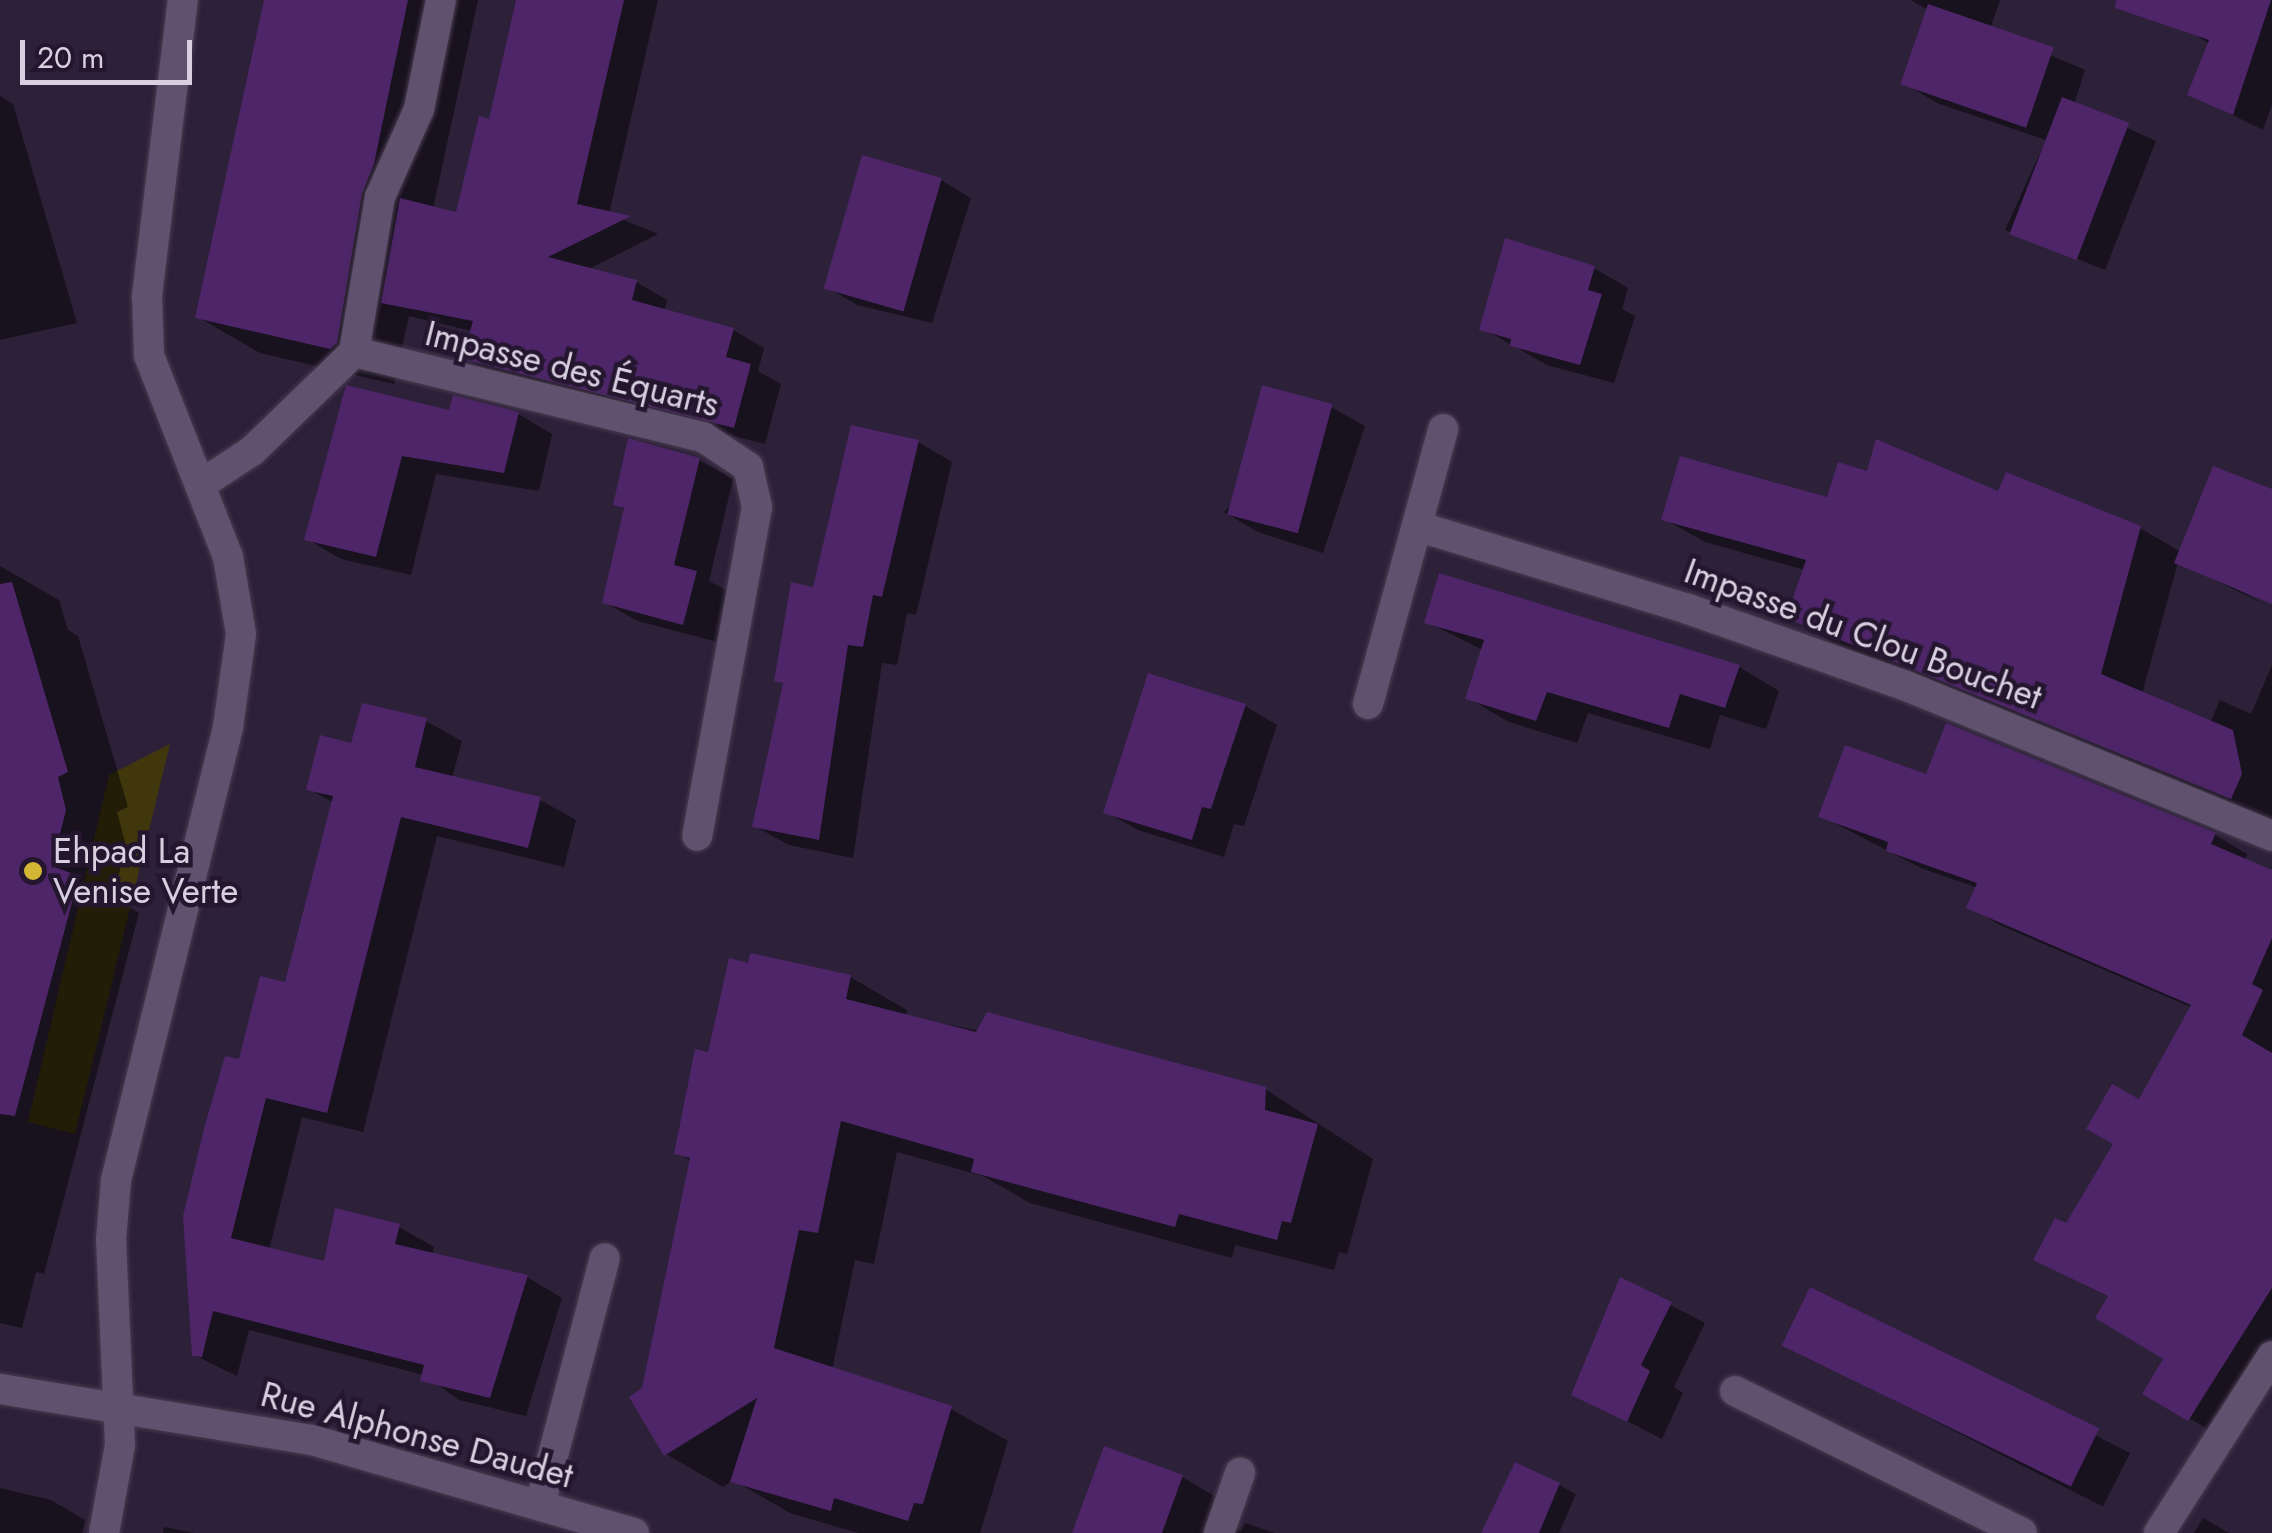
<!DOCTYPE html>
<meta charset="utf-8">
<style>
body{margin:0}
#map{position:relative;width:2272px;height:1533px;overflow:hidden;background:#2d2039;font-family:Jost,sans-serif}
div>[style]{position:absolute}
.green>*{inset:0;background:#41370d}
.shadow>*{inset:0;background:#0007;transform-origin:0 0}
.building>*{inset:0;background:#4d2568;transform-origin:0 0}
.roads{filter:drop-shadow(0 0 2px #483c51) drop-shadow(0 0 2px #483c51)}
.minor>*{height:30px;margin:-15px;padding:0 15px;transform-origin:15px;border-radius:15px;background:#60516e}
.dots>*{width:28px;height:28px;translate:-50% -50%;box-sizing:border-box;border:5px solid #24162e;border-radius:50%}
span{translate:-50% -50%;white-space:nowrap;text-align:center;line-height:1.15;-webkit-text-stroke:9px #24162e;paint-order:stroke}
.street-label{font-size:35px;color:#d8d0e0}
.poi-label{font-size:35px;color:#d8d0e0}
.left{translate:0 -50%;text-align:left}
.scale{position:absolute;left:20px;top:40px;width:172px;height:45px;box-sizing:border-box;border:5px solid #d8d0e0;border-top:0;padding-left:12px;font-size:30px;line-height:35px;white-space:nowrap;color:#d8d0e0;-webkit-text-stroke:8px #24162e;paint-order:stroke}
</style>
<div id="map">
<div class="green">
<i style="clip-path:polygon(170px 744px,75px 1134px,28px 1122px,109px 775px)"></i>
</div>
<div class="shadow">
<i style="clip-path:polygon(267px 0,478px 0,433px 209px,458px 215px,491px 122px,519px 0,658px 0,609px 214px,658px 234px,587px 270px,636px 282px,667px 300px,664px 311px,733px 330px,764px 348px,758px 371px,781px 384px,765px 444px,496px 376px,465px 358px,472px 331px,409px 316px,394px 384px,260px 353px,198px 317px)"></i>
<i style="clip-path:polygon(1910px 0,2000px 0,1990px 29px,2085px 70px,2074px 104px,2156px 141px,2105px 270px,2005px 230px,2046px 140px,1937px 103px,1904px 83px,1928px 10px)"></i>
<i style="clip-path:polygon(2199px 0,2272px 0,2272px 104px,2263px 130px,2190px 94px,2210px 44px,2187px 30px)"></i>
<i style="clip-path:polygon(0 96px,13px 104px,77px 323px,0 340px)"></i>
<i style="clip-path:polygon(941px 180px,971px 198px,932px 323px,857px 305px,827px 287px)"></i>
<i style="clip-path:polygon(1594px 268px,1628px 288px,1622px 309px,1635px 316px,1614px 383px,1547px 365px,1482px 328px)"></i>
<i style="clip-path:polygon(1331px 407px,1365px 426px,1323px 553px,1258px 532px,1224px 512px)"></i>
<i style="clip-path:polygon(450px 413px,518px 414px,552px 434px,539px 491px,436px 474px,411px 575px,341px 559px,307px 539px)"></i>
<i style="clip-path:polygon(918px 442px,952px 462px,916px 615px,907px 613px,897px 665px,882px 663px,853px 858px,789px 845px,755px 826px,786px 685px,777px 680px)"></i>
<i style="clip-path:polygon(699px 460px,733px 479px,709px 581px,729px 592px,717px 642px,638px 621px,604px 602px,626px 510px,616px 504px)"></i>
<i style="clip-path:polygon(1869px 474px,1999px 494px,2140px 528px,2181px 552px,2272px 492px,2272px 602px,2216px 578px,2272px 608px,2178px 562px,2142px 694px,2210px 723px,2220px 700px,2251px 714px,2272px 665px,2272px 820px,1830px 641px,1789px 617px,1805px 570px,1705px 542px,1664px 519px,1828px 500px)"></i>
<i style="clip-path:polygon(0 566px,59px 600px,68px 630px,78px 636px,128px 807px,117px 812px,126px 846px,113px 898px,139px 913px,44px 1274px,36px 1272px,22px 1328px,0 1323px)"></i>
<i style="clip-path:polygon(1427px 622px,1739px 667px,1779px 691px,1766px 729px,1720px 715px,1710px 749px,1588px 713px,1577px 743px,1509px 722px,1468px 698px,1483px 650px)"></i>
<i style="clip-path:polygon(1245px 706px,1277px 725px,1244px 826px,1234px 824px,1224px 857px,1138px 830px,1106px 812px)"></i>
<i style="clip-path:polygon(426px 721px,462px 741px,452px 778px,540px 800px,576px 820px,564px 867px,437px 836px,363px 1132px,302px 1117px,269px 1250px,325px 1264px,399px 1227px,434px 1247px,432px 1255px,527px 1277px,562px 1298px,526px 1416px,459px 1400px,424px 1375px,249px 1330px,237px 1376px,194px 1355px,241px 1062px,287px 985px,334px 803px,309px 789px,353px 746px)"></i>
<i style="clip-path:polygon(1927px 777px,2215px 835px,2247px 854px,2244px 861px,2272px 872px,2272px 1358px,2225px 1439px,2145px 1393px,2166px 1358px,2110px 1297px,2036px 1259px,2067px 1227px,2193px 1008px,2002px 926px,1969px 907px,1978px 888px,1921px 868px,1821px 816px)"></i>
<i style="clip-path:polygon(850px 977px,907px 1010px,906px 1016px,1265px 1089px,1373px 1159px,1347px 1254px,1339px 1252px,1334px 1270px,1235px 1245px,1232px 1258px,1030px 1203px,983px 1176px,897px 1152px,874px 1264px,855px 1260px,832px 1370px,951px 1409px,1008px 1441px,980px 1533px,858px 1533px,790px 1513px,733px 1480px,723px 1487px,666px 1454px,644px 1389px,692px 1161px,676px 1153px,710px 1055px)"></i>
<i style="clip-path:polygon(1622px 1280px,1705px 1323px,1674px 1387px,1683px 1393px,1662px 1439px,1575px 1394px)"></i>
<i style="left:1812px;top:1291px;width:357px;height:60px;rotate:27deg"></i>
<i style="clip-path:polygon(1182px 1477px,1226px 1503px,1220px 1519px,1241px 1531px,1245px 1523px,1275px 1533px,1075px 1533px)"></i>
<i style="clip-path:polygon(1559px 1485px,1576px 1494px,1559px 1533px,1507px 1533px)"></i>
<i style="clip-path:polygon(0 1488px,51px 1500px,85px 1520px,82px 1533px,0 1533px)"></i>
<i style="clip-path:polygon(2203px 1518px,2229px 1533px,2194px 1533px)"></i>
<i style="clip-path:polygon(164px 1527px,194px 1533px,163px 1533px)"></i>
</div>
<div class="building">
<i style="clip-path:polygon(264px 0,408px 0,374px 164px,362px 194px,337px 343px,330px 349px,195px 318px)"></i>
<i style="clip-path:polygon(516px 0,624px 0,577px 204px,631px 216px,548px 257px,637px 280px,632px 300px,734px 328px,726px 357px,751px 364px,734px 428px,462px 359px,473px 321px,381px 303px,400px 198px,456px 212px,479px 116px,489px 119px)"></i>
<i style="clip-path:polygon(2116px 0,2271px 0,2233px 115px,2187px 95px,2209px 40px,2115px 8px)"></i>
<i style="left:1928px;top:4px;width:133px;height:85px;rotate:19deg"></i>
<i style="left:2062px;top:97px;width:72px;height:147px;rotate:21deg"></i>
<i style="left:862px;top:155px;width:83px;height:139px;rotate:16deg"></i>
<i style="clip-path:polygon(1505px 238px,1595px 266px,1588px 290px,1602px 294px,1580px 365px,1510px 346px,1511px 339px,1479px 330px)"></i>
<i style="clip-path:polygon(346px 385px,449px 410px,453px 395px,519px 412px,504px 473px,402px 456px,376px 557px,304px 540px)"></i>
<i style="left:1262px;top:385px;width:73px;height:134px;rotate:15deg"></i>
<i style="clip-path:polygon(851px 425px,919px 440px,882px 597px,873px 595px,863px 647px,848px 645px,819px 840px,752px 827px,783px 683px,774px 681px,791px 582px,813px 587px)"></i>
<i style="clip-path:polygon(628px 438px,700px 458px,674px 565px,697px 571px,683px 625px,602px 603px,624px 508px,613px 505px)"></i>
<i style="clip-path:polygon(1876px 439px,1998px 491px,2006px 472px,2141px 526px,2101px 674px,2233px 730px,2242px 774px,2231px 799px,1786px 618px,1806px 560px,1661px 520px,1680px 456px,1827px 497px,1838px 462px,1867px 471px)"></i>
<i style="clip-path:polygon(2213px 466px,2272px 489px,2272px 604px,2174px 563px)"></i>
<i style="clip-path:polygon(1439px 573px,1740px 665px,1725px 708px,1680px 694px,1669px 728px,1547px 692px,1536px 721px,1465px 699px,1484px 640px,1424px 623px)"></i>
<i style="clip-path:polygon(12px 582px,68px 772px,58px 777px,66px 810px,52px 866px,79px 876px,15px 1116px,0 1114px,0 584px)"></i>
<i style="clip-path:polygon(1148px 673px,1246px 704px,1211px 809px,1202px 807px,1192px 840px,1103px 813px)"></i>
<i style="clip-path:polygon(362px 703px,427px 718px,415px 767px,541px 797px,528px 848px,401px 817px,327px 1113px,266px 1098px,231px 1238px,324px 1261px,335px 1208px,400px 1224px,395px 1244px,528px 1275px,490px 1398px,420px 1381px,424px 1365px,213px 1311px,202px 1357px,192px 1356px,183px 1216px,205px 1125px,225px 1056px,239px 1059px,260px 976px,285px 982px,333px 796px,306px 790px,320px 735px,351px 743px)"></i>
<i style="clip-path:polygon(1946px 723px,2216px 833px,2211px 844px,2272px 870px,2272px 938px,2252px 984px,2263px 990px,2242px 1035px,2272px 1053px,2272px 1288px,2188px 1421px,2142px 1394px,2163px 1359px,2095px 1318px,2108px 1296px,2033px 1260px,2055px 1218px,2066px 1223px,2113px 1144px,2086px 1129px,2112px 1084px,2139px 1099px,2191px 1005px,1966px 908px,1977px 883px,1886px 851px,1888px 842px,1818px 817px,1845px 745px,1926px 774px)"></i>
<i style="clip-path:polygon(750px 953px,851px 975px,846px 999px,976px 1032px,987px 1012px,1266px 1087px,1265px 1110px,1318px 1124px,1291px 1223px,1282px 1221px,1277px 1240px,1179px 1214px,1175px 1227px,971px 1172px,974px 1159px,841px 1121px,818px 1233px,799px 1230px,774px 1348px,952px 1406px,923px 1504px,914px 1503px,908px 1521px,834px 1498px,831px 1511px,730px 1482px,757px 1398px,664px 1456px,629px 1397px,642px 1388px,690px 1158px,674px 1154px,695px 1049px,708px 1052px,729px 958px,748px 963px)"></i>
<i style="clip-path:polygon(1620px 1277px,1672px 1302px,1641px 1365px,1650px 1371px,1627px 1422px,1571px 1395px)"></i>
<i style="left:1810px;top:1287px;width:322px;height:65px;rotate:26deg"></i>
<i style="clip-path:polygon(1104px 1446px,1183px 1475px,1162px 1533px,1072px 1533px)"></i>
<i style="clip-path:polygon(1515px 1462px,1560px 1483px,1539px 1533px,1481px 1533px)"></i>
</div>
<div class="roads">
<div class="minor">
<i style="left:354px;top:352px;width:359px;rotate:13.7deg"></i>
<i style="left:703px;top:437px;width:54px;rotate:33.7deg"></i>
<i style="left:748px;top:467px;width:41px;rotate:77.3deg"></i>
<i style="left:757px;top:507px;width:334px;rotate:100.3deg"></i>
<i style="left:200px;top:485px;width:62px;rotate:-33.2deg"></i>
<i style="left:252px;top:451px;width:142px;rotate:-44.1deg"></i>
<i style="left:354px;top:352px;width:157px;rotate:-80.5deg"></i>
<i style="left:380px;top:197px;width:96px;rotate:-66.1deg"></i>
<i style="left:419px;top:109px;width:111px;rotate:-78.6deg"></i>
<i style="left:1420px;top:527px;width:280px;rotate:17deg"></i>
<i style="left:1688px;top:609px;width:229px;rotate:19.4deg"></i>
<i style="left:1904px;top:685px;width:398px;rotate:22.3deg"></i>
<i style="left:1368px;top:704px;width:285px;rotate:-74.7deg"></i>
<i style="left:0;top:1389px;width:316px;rotate:9.3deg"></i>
<i style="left:312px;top:1440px;width:335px;rotate:16.1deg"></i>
<i style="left:1735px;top:1391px;width:320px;rotate:26.3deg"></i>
<i style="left:540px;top:1505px;width:255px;rotate:-75.3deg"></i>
<i style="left:104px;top:1533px;width:89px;rotate:-79.7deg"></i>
<i style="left:120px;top:1445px;width:205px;rotate:-92.5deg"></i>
<i style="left:111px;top:1240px;width:60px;rotate:-85.2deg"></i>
<i style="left:116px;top:1180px;width:467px;rotate:-76.1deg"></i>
<i style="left:228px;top:727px;width:94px;rotate:-82deg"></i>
<i style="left:241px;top:634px;width:78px;rotate:-99.6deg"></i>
<i style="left:228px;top:557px;width:217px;rotate:-111.4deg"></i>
<i style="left:149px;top:355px;width:59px;rotate:-91.9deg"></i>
<i style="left:147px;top:296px;width:298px;rotate:-83.1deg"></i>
<i style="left:1219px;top:1533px;width:64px;rotate:-70.7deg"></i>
<i style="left:2159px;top:1533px;width:210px;rotate:-57.4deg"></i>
</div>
</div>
<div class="dots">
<i style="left:33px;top:871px;background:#d3b635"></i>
</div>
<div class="street-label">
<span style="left:572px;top:369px;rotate:14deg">Impasse des Équarts</span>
<span style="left:1863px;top:634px;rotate:20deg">Impasse du Clou Bouchet</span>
<span style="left:417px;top:1435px;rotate:15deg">Rue Alphonse Daudet</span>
</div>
<div class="poi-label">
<span class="left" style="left:53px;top:871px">Ehpad La<br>Venise Verte</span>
</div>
<div class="scale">20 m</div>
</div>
